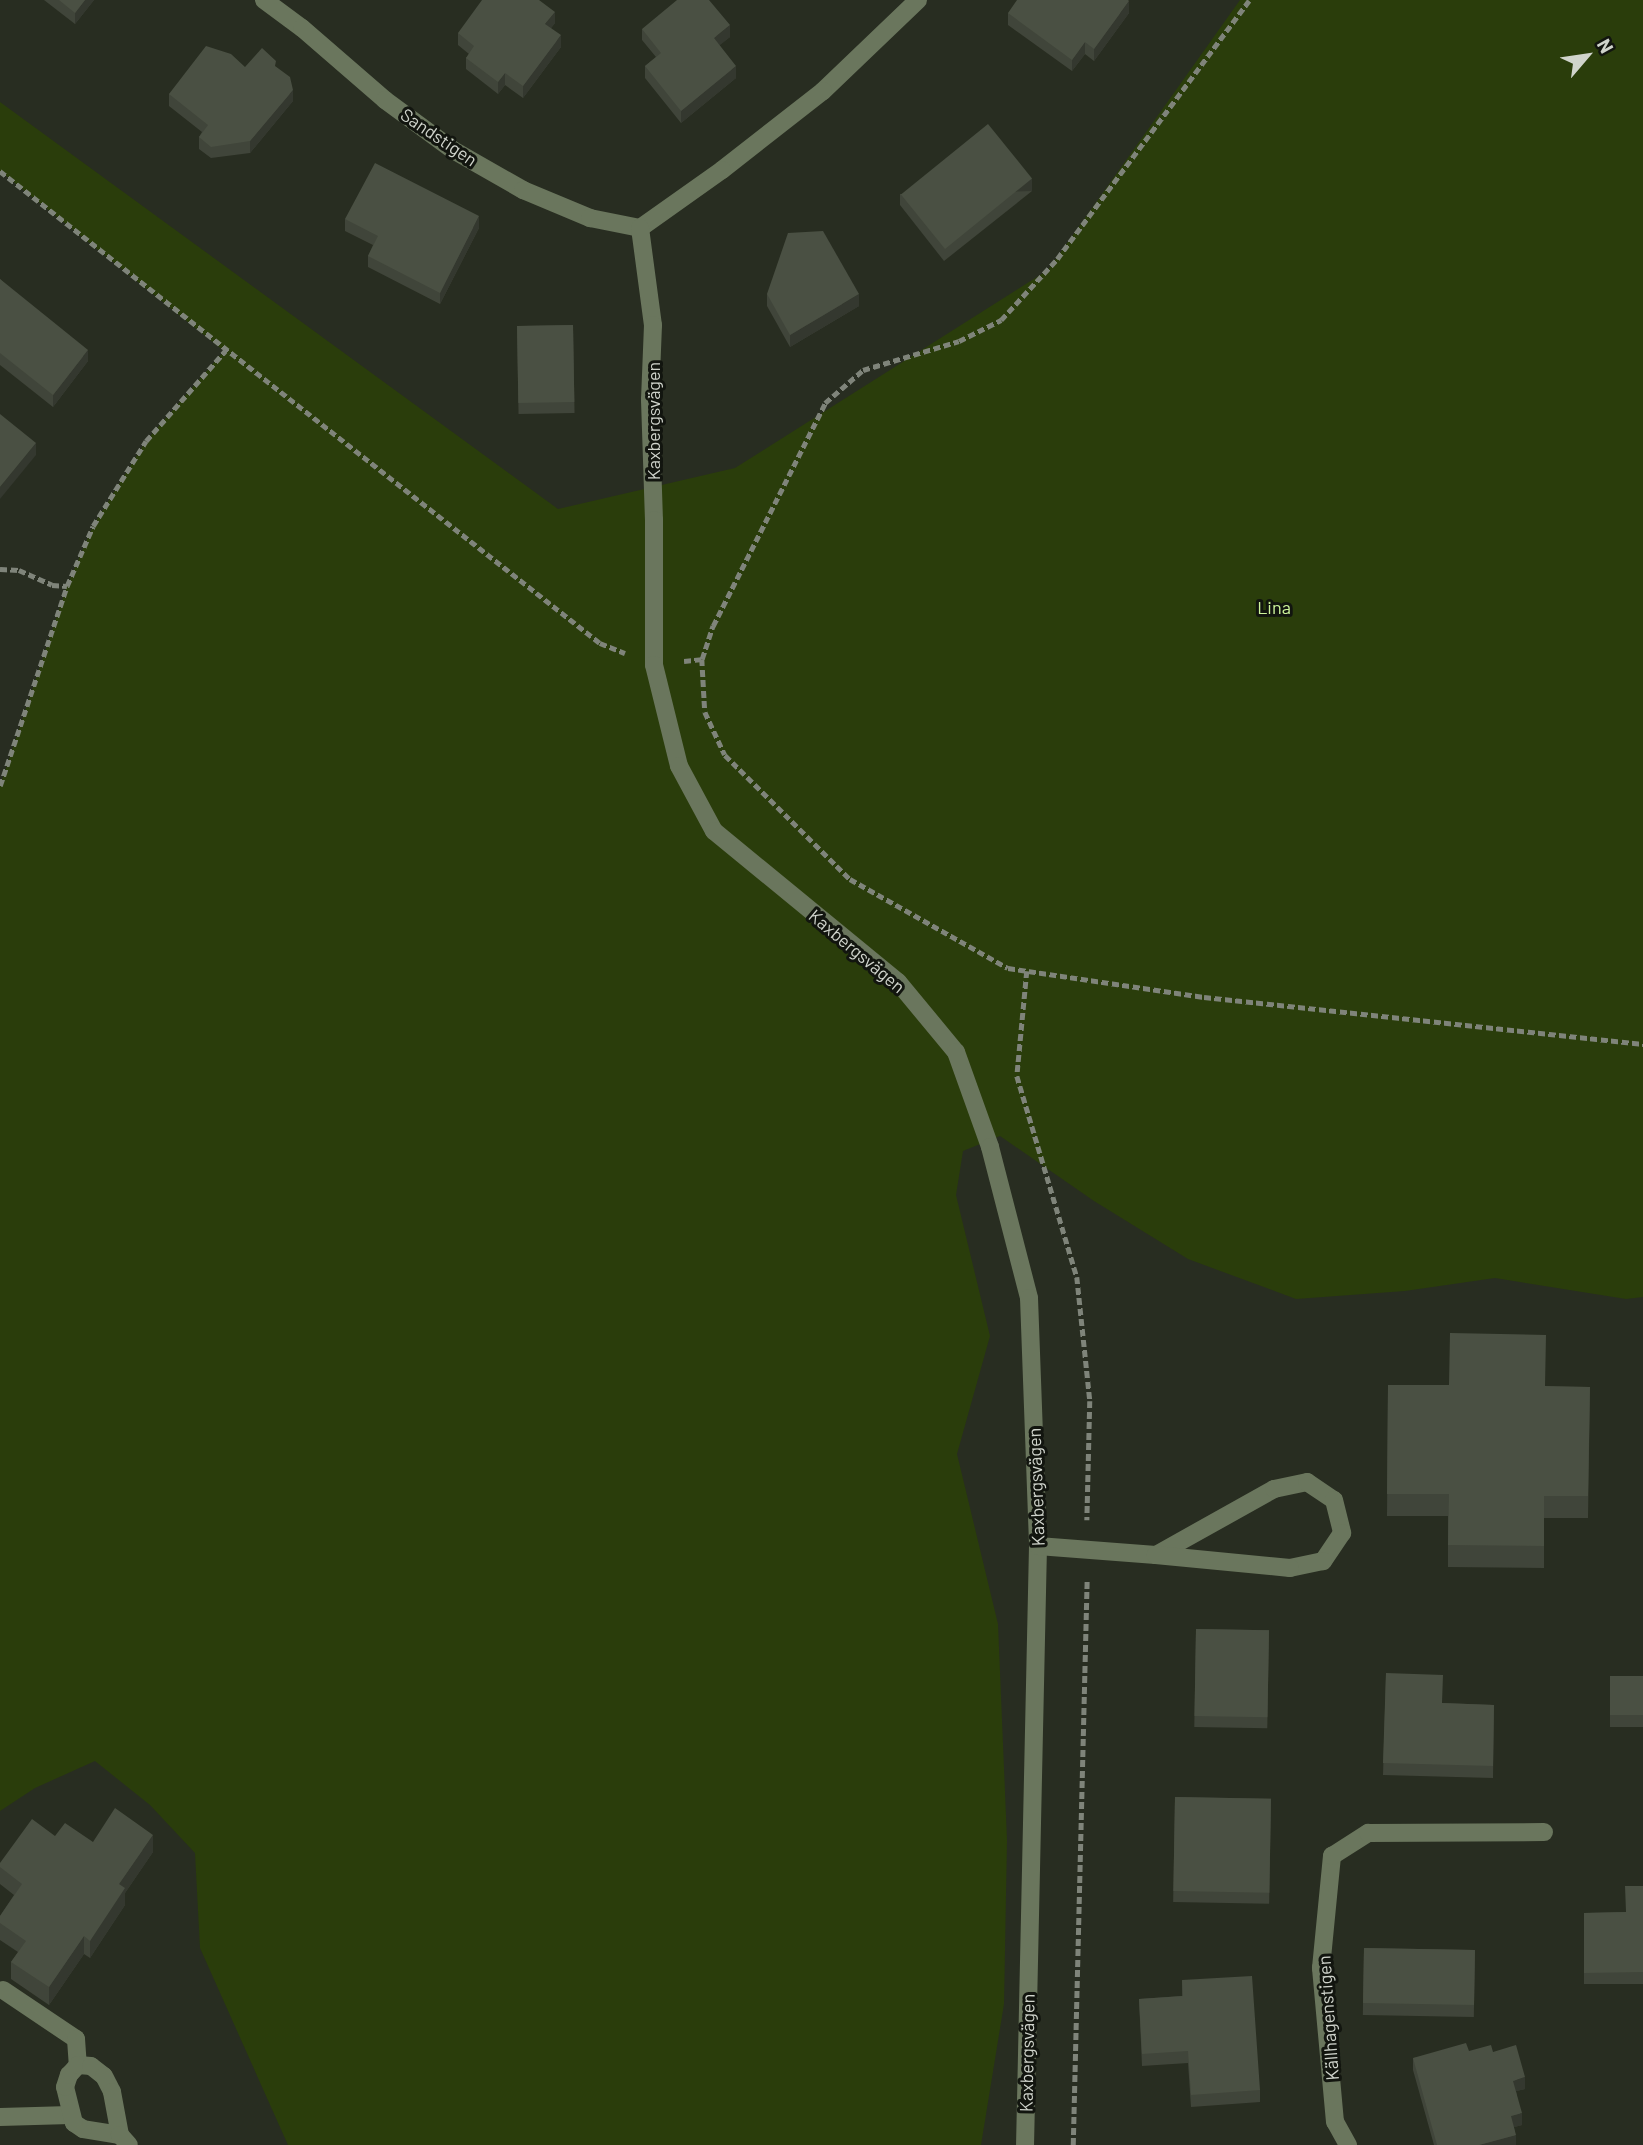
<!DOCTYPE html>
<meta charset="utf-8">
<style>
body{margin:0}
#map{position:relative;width:1643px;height:2145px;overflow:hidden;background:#282d21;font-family:Barlow,sans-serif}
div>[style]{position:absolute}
.green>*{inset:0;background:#2a3d0b}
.path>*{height:4.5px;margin-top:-2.25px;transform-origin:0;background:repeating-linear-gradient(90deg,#7f847a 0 7px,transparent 0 10.5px)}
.minor>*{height:18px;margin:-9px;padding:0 9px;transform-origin:9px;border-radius:9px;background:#6a765d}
.wall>*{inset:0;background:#40453a;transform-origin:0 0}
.shaded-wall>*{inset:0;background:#34382f;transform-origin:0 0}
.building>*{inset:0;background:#4a5043;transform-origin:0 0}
span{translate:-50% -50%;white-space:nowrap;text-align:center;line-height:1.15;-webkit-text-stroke:6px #12150f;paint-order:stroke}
.street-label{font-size:18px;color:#d0d4cc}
.park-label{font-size:18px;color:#cdf49b}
.north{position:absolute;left:1552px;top:21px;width:70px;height:70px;-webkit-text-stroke:5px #12150f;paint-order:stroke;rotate:61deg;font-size:19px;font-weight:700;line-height:28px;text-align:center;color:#d0d4cc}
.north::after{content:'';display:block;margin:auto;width:24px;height:32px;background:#d0d4cc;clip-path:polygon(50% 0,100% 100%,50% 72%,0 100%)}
</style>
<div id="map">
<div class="green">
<i style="clip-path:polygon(1240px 0,1643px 0,1643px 1297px,1626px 1299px,1495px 1278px,1405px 1291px,1296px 1299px,1188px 1259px,1094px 1201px,1000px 1136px,963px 1151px,956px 1195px,990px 1336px,957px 1454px,998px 1624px,1007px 1840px,1004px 2004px,981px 2145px,288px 2145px,200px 1948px,195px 1853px,150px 1805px,95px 1761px,35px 1788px,0 1811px,0 786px,67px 586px,93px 526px,146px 441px,224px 351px,0 171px,0 102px,558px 509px,735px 468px,1048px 270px)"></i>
</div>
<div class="path">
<i style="left:0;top:171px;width:763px;rotate:38.19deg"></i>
<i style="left:600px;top:643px;width:27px;rotate:22deg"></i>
<i style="left:0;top:569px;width:19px;rotate:3deg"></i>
<i style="left:19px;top:570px;width:36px;rotate:24deg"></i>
<i style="left:52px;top:585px;width:15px;rotate:4deg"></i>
<i style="left:702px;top:659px;width:35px;rotate:-72deg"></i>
<i style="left:713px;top:626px;width:250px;rotate:-63.3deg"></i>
<i style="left:825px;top:403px;width:50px;rotate:-41deg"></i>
<i style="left:863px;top:370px;width:100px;rotate:-16.8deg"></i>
<i style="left:959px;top:341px;width:47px;rotate:-26.6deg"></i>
<i style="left:1001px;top:320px;width:83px;rotate:-47.4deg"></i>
<i style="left:1057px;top:259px;width:322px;rotate:-53.4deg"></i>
<i style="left:684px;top:661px;width:18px;rotate:-6deg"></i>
<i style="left:702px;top:659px;width:53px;rotate:86.8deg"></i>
<i style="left:705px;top:712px;width:47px;rotate:65.1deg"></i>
<i style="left:725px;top:755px;width:176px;rotate:44.8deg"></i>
<i style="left:850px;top:879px;width:181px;rotate:29.4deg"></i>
<i style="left:1008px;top:968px;width:198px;rotate:8.4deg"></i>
<i style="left:1204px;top:997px;width:442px;rotate:6.1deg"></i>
<i style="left:0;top:786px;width:211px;rotate:-71.5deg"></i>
<i style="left:67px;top:586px;width:65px;rotate:-66.6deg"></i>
<i style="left:93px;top:526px;width:100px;rotate:-58.1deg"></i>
<i style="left:146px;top:441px;width:120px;rotate:-48.7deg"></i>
<i style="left:1027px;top:971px;width:105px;rotate:95.4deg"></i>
<i style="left:1017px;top:1076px;width:210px;rotate:73.4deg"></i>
<i style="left:1077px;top:1277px;width:125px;rotate:84deg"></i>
<i style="left:1090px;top:1401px;width:119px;rotate:91.4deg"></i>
<i style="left:1073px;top:2145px;width:567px;rotate:-88.59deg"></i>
</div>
<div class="minor">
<i style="left:264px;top:0;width:47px;rotate:36.4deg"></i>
<i style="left:302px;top:28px;width:110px;rotate:40.9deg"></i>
<i style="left:385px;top:100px;width:84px;rotate:36.3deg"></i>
<i style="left:453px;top:150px;width:81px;rotate:29.7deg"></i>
<i style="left:523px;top:190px;width:73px;rotate:22.7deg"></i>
<i style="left:590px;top:218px;width:51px;rotate:11.3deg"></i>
<i style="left:918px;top:0;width:132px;rotate:136.2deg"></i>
<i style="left:823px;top:91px;width:128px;rotate:142deg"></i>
<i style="left:722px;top:170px;width:100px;rotate:144.7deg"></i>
<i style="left:640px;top:228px;width:98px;rotate:82.4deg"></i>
<i style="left:653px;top:325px;width:75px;rotate:92.3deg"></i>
<i style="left:650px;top:400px;width:120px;rotate:88.1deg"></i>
<i style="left:654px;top:520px;width:145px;rotate:90deg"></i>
<i style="left:654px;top:665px;width:104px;rotate:76.1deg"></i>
<i style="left:679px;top:766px;width:74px;rotate:61.7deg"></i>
<i style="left:714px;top:831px;width:238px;rotate:39.4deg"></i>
<i style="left:898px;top:982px;width:91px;rotate:50.4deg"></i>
<i style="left:956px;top:1052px;width:101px;rotate:70.3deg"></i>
<i style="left:990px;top:1147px;width:156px;rotate:75.5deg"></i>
<i style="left:1029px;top:1298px;width:248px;rotate:87.9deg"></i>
<i style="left:1038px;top:1546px;width:599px;rotate:91.24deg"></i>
<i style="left:1038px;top:1546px;width:118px;rotate:4.4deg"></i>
<i style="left:1156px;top:1555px;width:135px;rotate:-29.2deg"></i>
<i style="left:1274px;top:1489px;width:34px;rotate:-12deg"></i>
<i style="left:1307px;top:1482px;width:32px;rotate:34deg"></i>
<i style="left:1334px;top:1500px;width:34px;rotate:76deg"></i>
<i style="left:1342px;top:1533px;width:34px;rotate:124deg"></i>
<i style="left:1323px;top:1561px;width:34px;rotate:168deg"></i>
<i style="left:1290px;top:1568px;width:135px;rotate:-174.5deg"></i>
<i style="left:3px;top:1990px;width:88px;rotate:33.9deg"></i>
<i style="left:76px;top:2039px;width:26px;rotate:86deg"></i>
<i style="left:0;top:2117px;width:70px;rotate:-1.6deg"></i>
<i style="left:120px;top:2135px;width:37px;rotate:-171deg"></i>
<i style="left:83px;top:2129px;width:11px;rotate:-146deg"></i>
<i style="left:74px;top:2123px;width:37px;rotate:-104deg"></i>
<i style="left:65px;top:2087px;width:13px;rotate:-72deg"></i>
<i style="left:69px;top:2075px;width:13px;rotate:-48deg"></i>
<i style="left:78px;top:2065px;width:13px;rotate:4deg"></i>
<i style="left:91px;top:2066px;width:16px;rotate:38deg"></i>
<i style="left:104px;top:2076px;width:18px;rotate:63deg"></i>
<i style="left:112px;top:2092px;width:44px;rotate:79.5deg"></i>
<i style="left:120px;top:2135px;width:13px;rotate:48deg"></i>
<i style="left:1348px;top:2145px;width:26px;rotate:-119deg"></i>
<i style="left:1335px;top:2122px;width:155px;rotate:-95.2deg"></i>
<i style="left:1321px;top:1968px;width:113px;rotate:-84.4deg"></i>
<i style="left:1332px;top:1856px;width:43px;rotate:-32.6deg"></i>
<i style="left:1368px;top:1833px;width:176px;rotate:-0.3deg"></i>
</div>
<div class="wall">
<i style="clip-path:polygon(44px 0,94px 0,75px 24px)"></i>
<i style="clip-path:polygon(1008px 13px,1129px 13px,1094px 61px,1085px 54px,1072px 71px,1008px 25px)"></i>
<i style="clip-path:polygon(555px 23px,551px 28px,561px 47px,523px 98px,505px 85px,498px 94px,466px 69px,466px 58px,469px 54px,458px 45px,458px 33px)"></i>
<i style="clip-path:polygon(642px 29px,730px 37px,719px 45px,736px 78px,681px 123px,645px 78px,645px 66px,656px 57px,642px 40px)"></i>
<i style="clip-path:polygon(245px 67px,276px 67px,293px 101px,250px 153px,211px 158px,199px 149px,199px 137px,202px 132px,169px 106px,169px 94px)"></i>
<i style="clip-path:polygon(1032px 191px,944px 261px,900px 205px,900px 194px)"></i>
<i style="clip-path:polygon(345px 219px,479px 228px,440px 304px,368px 267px,368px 256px,373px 245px,345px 231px)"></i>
<i style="clip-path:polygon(0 279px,88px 361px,53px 407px,0 365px)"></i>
<i style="clip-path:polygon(767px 294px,859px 306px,790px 347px,767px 306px)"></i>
<i style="left:573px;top:325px;width:88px;height:56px;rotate:89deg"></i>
<i style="clip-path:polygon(1388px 1385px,1590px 1387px,1588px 1518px,1544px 1518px,1544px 1568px,1448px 1567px,1448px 1516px,1387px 1516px)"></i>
<i style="left:1196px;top:1629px;width:73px;height:98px;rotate:1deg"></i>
<i style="clip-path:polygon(1386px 1673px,1442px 1703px,1494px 1705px,1493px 1778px,1383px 1775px)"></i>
<i style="left:1610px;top:1676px;width:33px;height:51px"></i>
<i style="left:1175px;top:1797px;width:96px;height:105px;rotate:1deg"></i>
<i style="clip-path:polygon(55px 1836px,153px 1852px,125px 1893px,125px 1905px,90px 1958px,84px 1954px,49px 2005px,11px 1979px,11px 1962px,18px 1952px,0 1940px,0 1916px,14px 1895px,0 1884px,0 1863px)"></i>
<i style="clip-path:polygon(1643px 1886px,1643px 1984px,1584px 1984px,1584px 1913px,1626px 1912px)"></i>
<i style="left:1364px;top:1948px;width:111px;height:67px;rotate:1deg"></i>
<i style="clip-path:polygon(1182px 1980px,1260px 2090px,1260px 2102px,1191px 2107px,1188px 2063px,1142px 2066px,1139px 1999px,1182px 1996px)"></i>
<i style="clip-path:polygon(1469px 2051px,1493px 2052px,1525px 2089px,1516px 2091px,1522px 2125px,1514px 2127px,1516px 2145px,1434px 2145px,1413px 2070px,1413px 2058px)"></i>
</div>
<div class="shaded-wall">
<i style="clip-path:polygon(85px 0,94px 0,75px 24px,75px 13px)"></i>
<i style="clip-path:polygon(1129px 1px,1129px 13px,1094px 61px,1094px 49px)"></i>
<i style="clip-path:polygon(555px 12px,555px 23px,545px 36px,545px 24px)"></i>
<i style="clip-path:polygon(730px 25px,730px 37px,714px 50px,714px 38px)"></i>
<i style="clip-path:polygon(561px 35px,561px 47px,523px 98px,523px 86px)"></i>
<i style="clip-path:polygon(1085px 42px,1085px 54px,1072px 71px,1072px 60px)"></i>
<i style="clip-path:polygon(736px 66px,736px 78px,681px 123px,681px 111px)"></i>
<i style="clip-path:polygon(505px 73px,505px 85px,498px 94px,498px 82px)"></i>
<i style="clip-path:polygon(293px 90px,293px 101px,250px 153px,250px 141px)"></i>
<i style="left:1032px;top:179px;width:12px;height:112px;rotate:90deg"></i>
<i style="clip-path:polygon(479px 216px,479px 228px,440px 304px,440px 293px)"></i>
<i style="clip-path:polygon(859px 294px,859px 306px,790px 347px,790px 335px)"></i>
<i style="clip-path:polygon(88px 350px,88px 361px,53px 407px,53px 395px)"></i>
<i style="clip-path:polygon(36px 443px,36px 455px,0 499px,0 487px)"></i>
<i style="clip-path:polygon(153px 1835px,153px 1852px,125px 1893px,125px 1905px,90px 1958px,90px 1941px,119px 1884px)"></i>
<i style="clip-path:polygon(84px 1936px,84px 1954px,49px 2005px,49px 1987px)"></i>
<i style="clip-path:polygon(1525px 2077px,1525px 2089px,1513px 2092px,1513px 2081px)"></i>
<i style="clip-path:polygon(1522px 2113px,1522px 2125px,1511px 2128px,1511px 2116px)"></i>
<i style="clip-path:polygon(1516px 2135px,1516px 2145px,1479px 2145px)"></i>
</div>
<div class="building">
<i style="clip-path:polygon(59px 0,85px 0,75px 13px)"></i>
<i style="clip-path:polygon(482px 0,539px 0,555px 12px,545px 24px,561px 35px,523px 86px,505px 73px,498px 82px,466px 58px,474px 46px,458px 33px)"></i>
<i style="clip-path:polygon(677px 0,709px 0,730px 25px,714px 38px,736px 66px,681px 111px,645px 66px,661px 53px,642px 29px)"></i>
<i style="clip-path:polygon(1017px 0,1128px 0,1129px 1px,1094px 49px,1085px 42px,1072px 60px,1008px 13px)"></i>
<i style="clip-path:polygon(206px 46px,231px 54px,245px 67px,262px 48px,276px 61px,275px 66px,290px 77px,293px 90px,250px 141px,211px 147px,199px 137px,208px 125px,169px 94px)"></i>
<i style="left:988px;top:124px;width:70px;height:112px;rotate:51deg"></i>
<i style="clip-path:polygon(375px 163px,479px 216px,440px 293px,368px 256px,378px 236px,345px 219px)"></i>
<i style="clip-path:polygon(823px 231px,859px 294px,790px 335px,767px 294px,788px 233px)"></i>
<i style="clip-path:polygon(0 279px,88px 350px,53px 395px,0 353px)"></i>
<i style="left:573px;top:325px;width:77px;height:56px;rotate:89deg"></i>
<i style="clip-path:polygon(0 414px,36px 443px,0 487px)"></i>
<i style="clip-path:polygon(1450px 1333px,1546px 1335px,1545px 1386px,1590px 1387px,1588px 1496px,1544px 1496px,1544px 1546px,1448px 1545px,1449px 1494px,1387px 1494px,1388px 1385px,1449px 1385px)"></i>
<i style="left:1196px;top:1629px;width:73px;height:87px;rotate:1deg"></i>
<i style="clip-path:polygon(1386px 1673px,1443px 1675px,1442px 1703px,1494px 1705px,1493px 1766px,1383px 1763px)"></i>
<i style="left:1610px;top:1676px;width:33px;height:39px"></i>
<i style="left:1175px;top:1797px;width:96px;height:94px;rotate:1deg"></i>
<i style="clip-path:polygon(115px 1808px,153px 1835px,119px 1884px,125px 1888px,90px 1941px,84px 1936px,49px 1987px,11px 1962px,26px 1941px,0 1923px,0 1916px,22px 1884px,0 1867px,0 1863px,32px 1819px,55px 1836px,65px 1823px,93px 1842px)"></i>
<i style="clip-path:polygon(1625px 1886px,1643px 1886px,1643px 1972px,1584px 1973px,1584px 1913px,1626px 1912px)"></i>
<i style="left:1364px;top:1948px;width:111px;height:55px;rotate:1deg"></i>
<i style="clip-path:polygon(1252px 1976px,1260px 2090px,1191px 2095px,1188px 2051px,1142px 2054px,1139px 1999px,1183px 1996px,1182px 1980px)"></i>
<i style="clip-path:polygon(1466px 2043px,1469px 2051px,1491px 2045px,1493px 2052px,1516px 2045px,1525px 2077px,1513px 2081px,1522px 2113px,1511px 2116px,1516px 2135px,1479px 2145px,1437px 2145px,1413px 2058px)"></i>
</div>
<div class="street-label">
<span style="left:439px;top:137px;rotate:34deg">Sandstigen</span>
<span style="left:653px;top:421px;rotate:-90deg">Kaxbergsvägen</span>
<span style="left:857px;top:951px;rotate:40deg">Kaxbergsvägen</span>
<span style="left:1036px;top:1487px;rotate:-92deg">Kaxbergsvägen</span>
<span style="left:1328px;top:2018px;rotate:-94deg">Källhagenstigen</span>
<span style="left:1027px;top:2053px;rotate:-89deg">Kaxbergsvägen</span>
</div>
<div class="park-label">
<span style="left:1274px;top:607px">Lina</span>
</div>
<div class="north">N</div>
</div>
